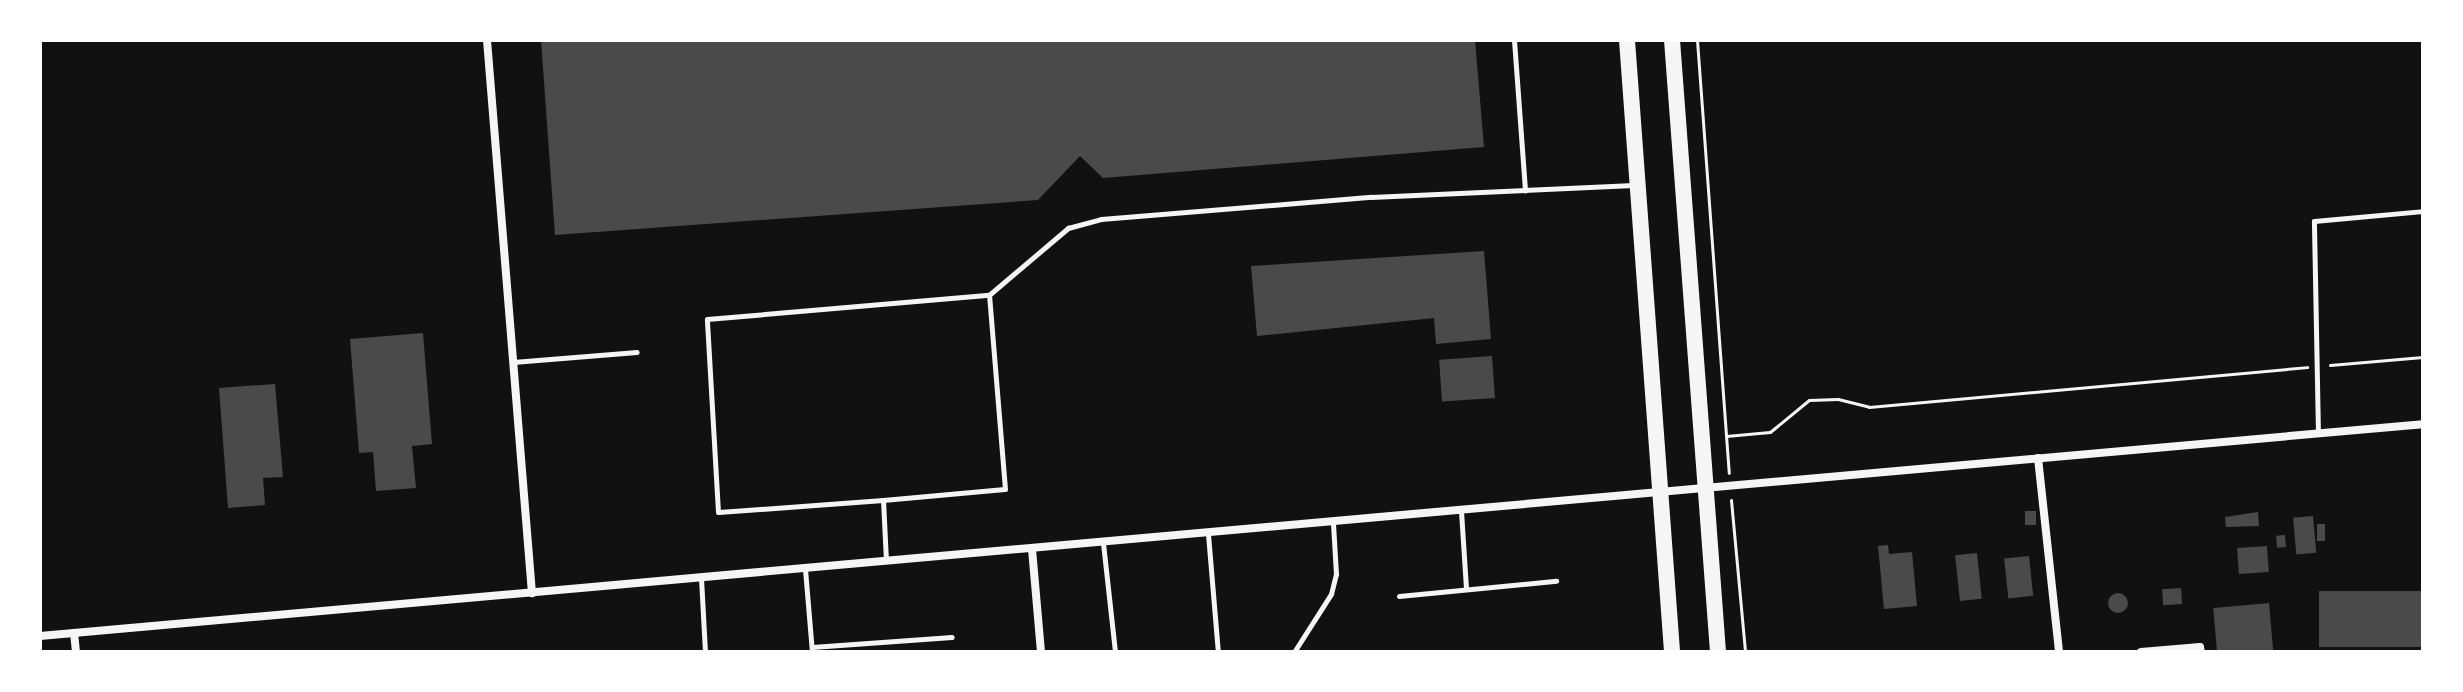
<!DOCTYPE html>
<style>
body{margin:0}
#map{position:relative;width:2463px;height:692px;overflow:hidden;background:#111;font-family:Overpass,sans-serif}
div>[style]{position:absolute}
.building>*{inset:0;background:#4a4a4a;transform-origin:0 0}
.round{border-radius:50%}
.path>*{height:3px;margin:-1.5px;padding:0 1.5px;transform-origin:1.5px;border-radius:1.5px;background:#f5f5f5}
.service>*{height:5px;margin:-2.5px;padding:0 2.5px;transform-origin:2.5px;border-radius:2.5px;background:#f5f5f5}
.minor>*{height:8px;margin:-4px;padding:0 4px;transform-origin:4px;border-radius:4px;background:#f5f5f5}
.primary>*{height:16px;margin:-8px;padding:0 8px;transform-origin:8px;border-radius:8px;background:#f5f5f5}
span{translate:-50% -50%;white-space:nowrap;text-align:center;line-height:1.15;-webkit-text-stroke:8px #fff;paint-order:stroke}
.frame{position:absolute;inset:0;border:42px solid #fff;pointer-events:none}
</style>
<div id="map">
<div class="building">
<i style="clip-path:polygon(541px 40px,1475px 40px,1484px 147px,1103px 178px,1080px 156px,1038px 200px,555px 235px)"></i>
<i style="clip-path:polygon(1484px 251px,1491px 339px,1436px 344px,1434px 318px,1257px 336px,1251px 266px)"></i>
<i style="clip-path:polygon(423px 333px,432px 444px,412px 446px,416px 488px,376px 491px,373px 452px,359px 453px,350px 339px)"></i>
<i style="left:1492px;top:356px;width:42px;height:53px;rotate:86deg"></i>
<i style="clip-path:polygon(275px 384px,283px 477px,263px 478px,265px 505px,228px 508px,219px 388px)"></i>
<i style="left:2025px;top:511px;width:11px;height:14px"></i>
<i style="clip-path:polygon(2258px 512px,2259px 526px,2226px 527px,2225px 517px)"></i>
<i style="left:2313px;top:516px;width:37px;height:20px;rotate:85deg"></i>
<i style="left:2317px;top:524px;width:8px;height:17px"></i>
<i style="left:2285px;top:535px;width:12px;height:9px;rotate:85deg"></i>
<i style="clip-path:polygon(1888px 545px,1889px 554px,1912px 552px,1917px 606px,1884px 609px,1878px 546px)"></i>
<i style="left:2267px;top:546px;width:26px;height:30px;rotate:86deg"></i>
<i style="left:1977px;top:553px;width:46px;height:22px;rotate:84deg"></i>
<i style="left:2029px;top:556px;width:40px;height:25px;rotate:84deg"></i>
<i style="left:2181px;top:588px;width:16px;height:19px;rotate:86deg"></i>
<i style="left:2423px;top:591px;width:56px;height:104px;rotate:90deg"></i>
<i class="round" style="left:2108px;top:593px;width:20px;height:20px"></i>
<i style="left:2269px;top:603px;width:49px;height:56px;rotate:85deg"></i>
</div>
<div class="path">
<i style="left:1697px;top:40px;width:434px;rotate:85.8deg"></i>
<i style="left:2330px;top:365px;width:93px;rotate:-4.9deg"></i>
<i style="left:1726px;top:436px;width:44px;rotate:-5.2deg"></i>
<i style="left:1770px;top:432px;width:50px;rotate:-39.4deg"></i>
<i style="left:1809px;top:400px;width:29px;rotate:-2deg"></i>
<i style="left:1838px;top:399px;width:32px;rotate:14deg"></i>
<i style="left:1869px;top:407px;width:440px;rotate:-5.2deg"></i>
<i style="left:1731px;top:500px;width:153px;rotate:84.7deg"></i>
</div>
<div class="service">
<i style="left:1514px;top:40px;width:151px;rotate:85.8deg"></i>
<i style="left:513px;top:362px;width:124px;rotate:-4.6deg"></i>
<i style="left:2318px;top:434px;width:213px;rotate:-91.1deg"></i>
<i style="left:2314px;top:221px;width:109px;rotate:-5.2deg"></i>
<i style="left:883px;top:500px;width:165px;rotate:175.8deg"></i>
<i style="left:718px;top:512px;width:193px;rotate:-93.3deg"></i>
<i style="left:707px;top:319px;width:283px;rotate:-4.9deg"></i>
<i style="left:1461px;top:511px;width:78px;rotate:86.3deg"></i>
<i style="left:1208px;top:534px;width:118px;rotate:85.2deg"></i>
<i style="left:1103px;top:543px;width:110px;rotate:83.7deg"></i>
<i style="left:886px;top:561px;width:61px;rotate:-92.8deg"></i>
<i style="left:883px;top:500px;width:122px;rotate:-5.2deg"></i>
<i style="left:1005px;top:489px;width:195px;rotate:-94.7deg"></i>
<i style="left:989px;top:295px;width:104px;rotate:-40.3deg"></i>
<i style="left:1068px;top:228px;width:34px;rotate:-15deg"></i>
<i style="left:1101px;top:219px;width:271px;rotate:-4.7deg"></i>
<i style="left:1371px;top:197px;width:263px;rotate:-2.6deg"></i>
<i style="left:805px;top:569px;width:83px;rotate:85.2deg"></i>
<i style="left:701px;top:578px;width:74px;rotate:86.9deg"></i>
<i style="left:1399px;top:596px;width:158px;rotate:-5.5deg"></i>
<i style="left:812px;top:647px;width:140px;rotate:-4.1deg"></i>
<i style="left:1294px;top:652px;width:69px;rotate:-57.5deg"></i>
<i style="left:1331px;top:594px;width:21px;rotate:-76deg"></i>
<i style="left:1336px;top:574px;width:51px;rotate:-93.4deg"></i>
</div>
<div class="minor">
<i style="left:487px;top:40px;width:555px;rotate:85.35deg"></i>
<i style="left:2038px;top:458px;width:195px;rotate:83.8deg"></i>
<i style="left:1032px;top:549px;width:103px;rotate:85deg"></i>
<i style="left:74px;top:633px;width:19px;rotate:84deg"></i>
<i style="left:40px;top:636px;width:2392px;rotate:-5.08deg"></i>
<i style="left:2141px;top:652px;width:59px;rotate:-4.8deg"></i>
<i style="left:2200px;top:647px;width:5px;rotate:79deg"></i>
</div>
<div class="primary">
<i style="left:1627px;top:40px;width:614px;rotate:85.79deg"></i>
<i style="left:1672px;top:40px;width:614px;rotate:85.7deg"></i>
</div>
<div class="frame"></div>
</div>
